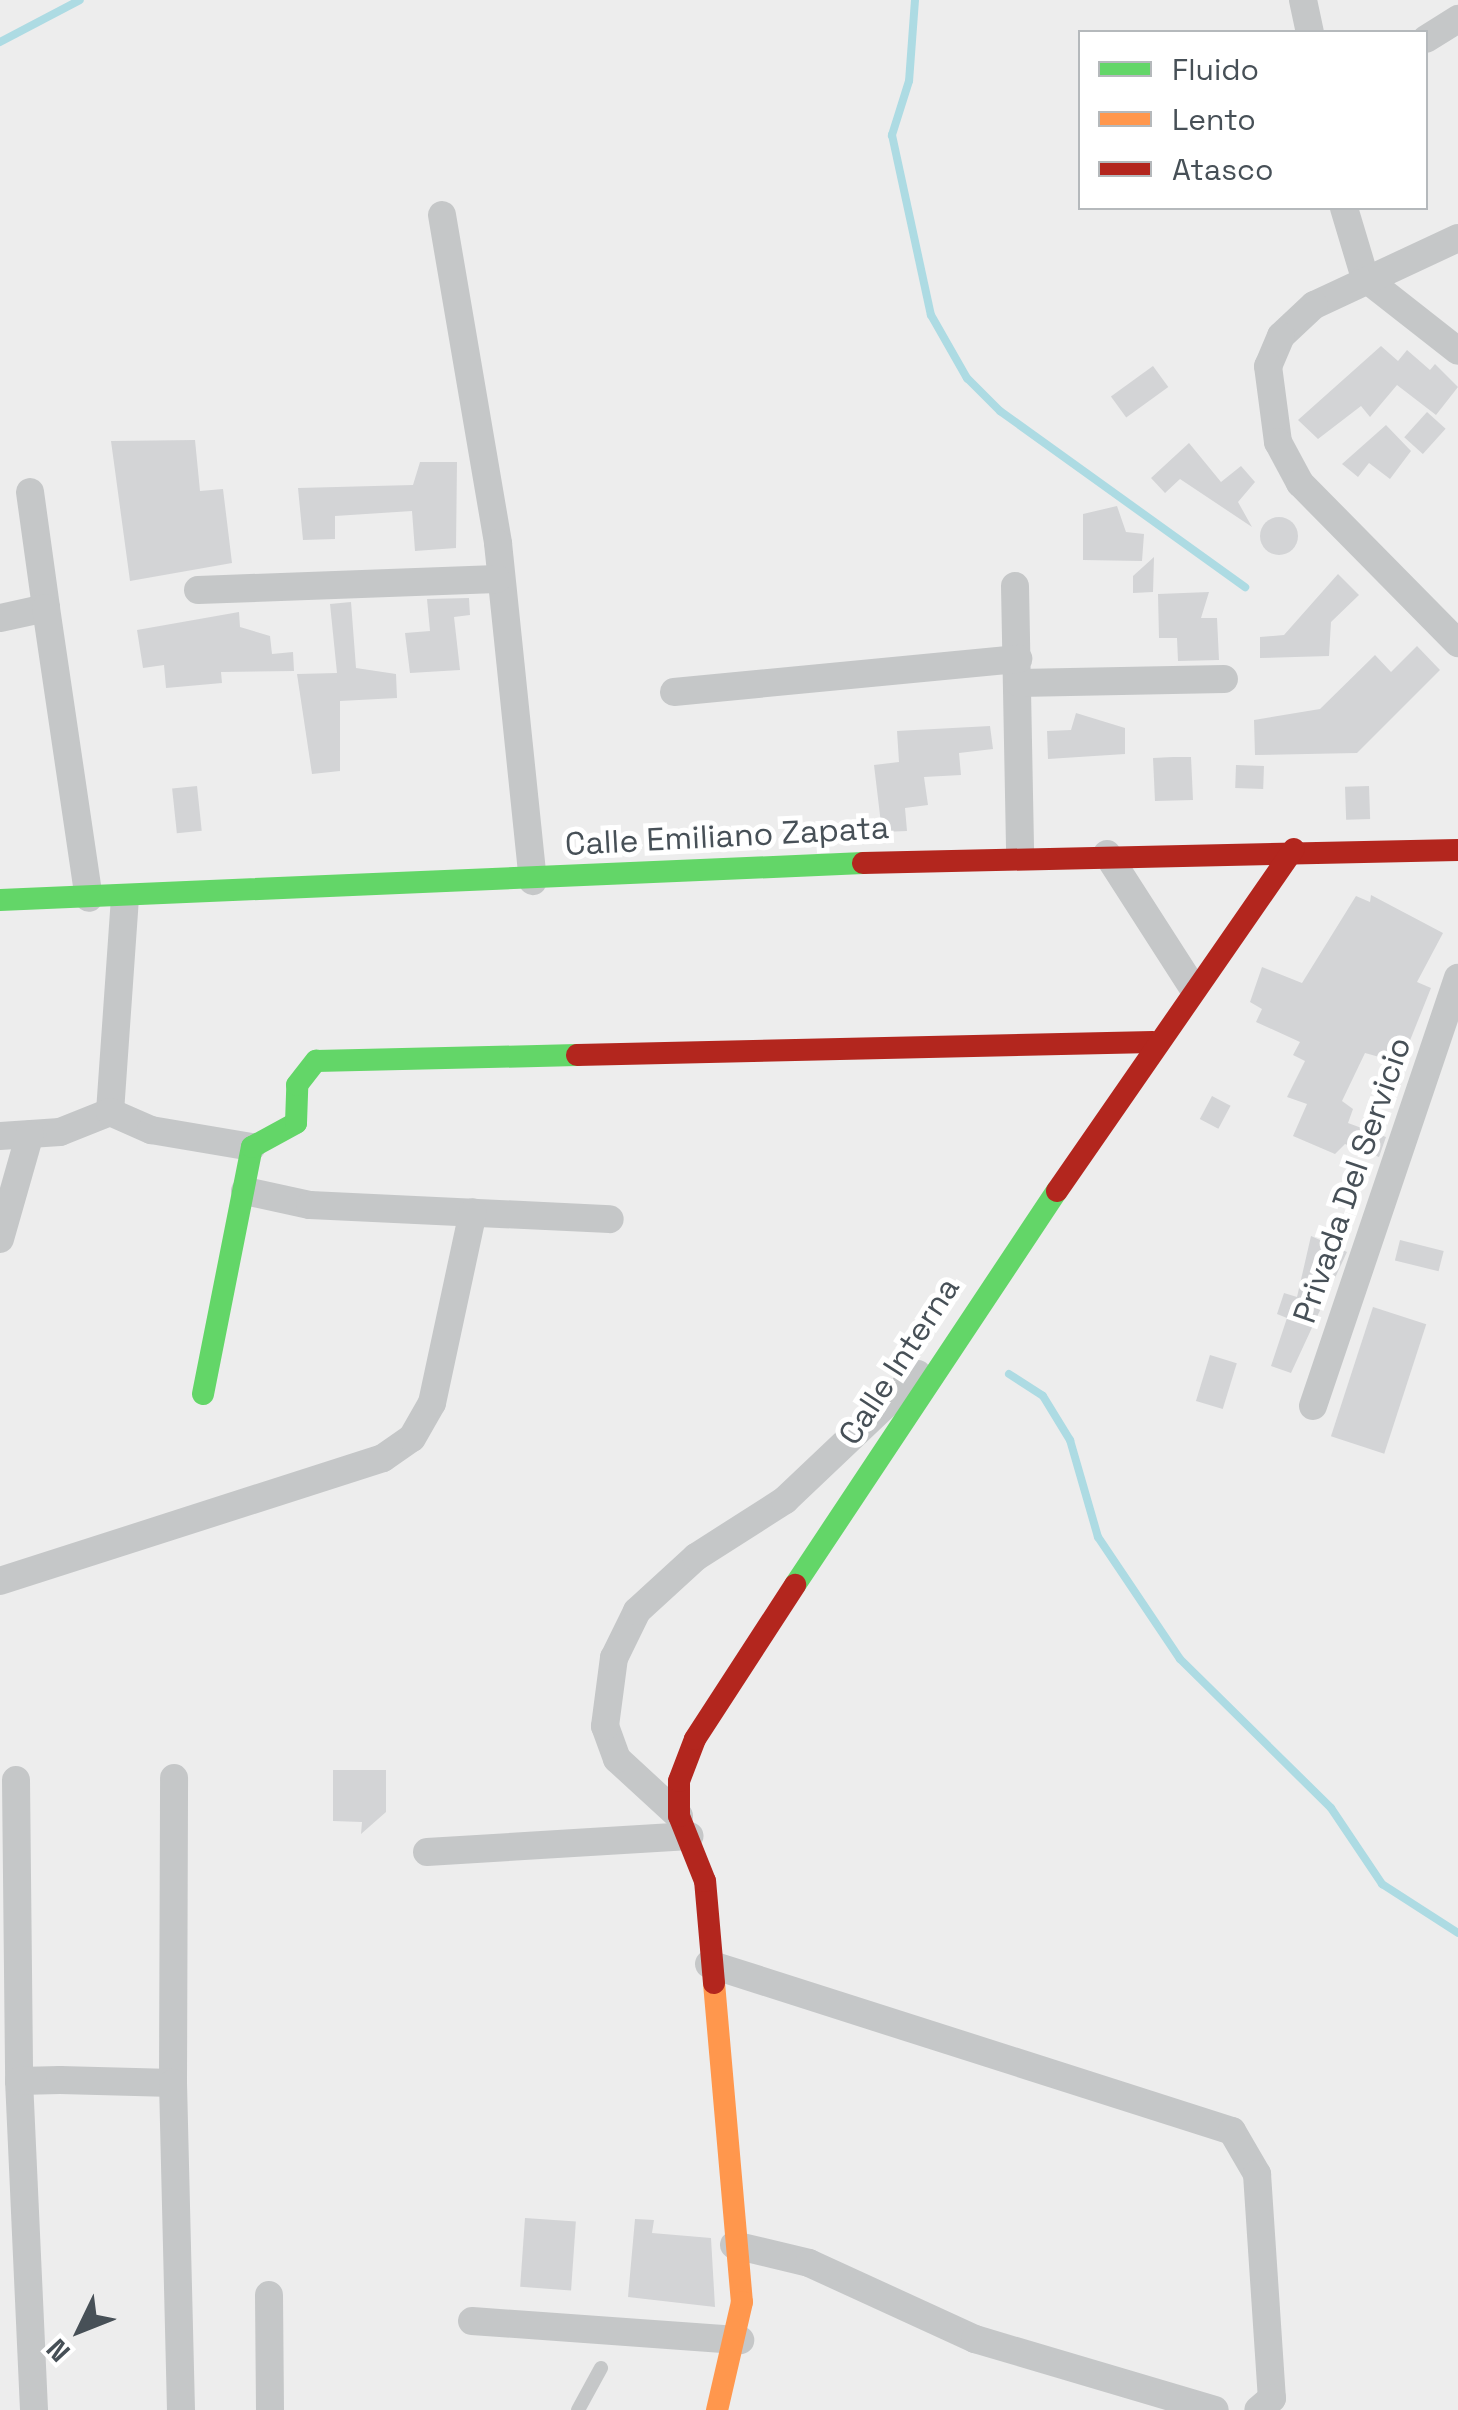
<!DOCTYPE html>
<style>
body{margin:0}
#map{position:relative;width:1458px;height:2410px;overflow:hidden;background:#ededed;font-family:"Space Grotesk",sans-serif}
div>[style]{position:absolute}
.stream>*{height:8px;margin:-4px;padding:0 4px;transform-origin:4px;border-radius:4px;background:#addbe3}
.building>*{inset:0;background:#d3d4d6;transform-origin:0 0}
.round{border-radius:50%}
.lane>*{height:14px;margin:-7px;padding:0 7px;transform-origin:7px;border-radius:7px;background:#c5c7c8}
.street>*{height:28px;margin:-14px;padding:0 14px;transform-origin:14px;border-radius:14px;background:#c5c7c8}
.fast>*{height:22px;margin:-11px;padding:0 11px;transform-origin:11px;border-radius:11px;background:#63d668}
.slow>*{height:22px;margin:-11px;padding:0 11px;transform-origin:11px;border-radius:11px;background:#ff974d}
.jam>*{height:22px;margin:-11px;padding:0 11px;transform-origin:11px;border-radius:11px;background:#b3261e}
span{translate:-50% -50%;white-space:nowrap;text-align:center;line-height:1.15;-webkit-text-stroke:10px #fff;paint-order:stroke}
.street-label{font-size:32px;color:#475057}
.legend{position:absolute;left:1078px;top:30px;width:350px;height:180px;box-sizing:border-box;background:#fff;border:2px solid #b5b9bc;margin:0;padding:12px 18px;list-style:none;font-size:30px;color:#475057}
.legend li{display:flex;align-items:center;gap:20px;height:50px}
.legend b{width:50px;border:2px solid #b5b9bc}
.north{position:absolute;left:30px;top:2280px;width:100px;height:100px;-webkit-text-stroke:8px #fff;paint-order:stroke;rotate:227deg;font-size:28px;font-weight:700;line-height:40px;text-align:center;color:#475057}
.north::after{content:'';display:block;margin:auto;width:35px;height:45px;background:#475057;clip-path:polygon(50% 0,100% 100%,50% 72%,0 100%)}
</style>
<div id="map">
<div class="stream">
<i style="left:915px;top:0;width:81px;rotate:94.2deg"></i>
<i style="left:909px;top:81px;width:57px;rotate:107.5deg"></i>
<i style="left:892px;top:135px;width:184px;rotate:77.8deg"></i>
<i style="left:931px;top:315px;width:73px;rotate:60.3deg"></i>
<i style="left:967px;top:378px;width:47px;rotate:45deg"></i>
<i style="left:1000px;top:411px;width:302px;rotate:35.7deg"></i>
<i style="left:0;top:42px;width:90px;rotate:-27.7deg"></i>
<i style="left:1009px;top:1374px;width:40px;rotate:32.9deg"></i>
<i style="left:1043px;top:1396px;width:52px;rotate:58.5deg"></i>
<i style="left:1070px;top:1440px;width:101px;rotate:73.9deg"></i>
<i style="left:1098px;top:1537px;width:147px;rotate:56.1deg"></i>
<i style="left:1180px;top:1659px;width:212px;rotate:44.6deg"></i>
<i style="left:1331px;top:1808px;width:92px;rotate:56.1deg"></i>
<i style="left:1382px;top:1884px;width:90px;rotate:32.8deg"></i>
</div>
<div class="building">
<i style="clip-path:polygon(1381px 346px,1398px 361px,1407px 350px,1430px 370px,1435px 364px,1458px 387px,1436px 415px,1397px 385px,1370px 417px,1361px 406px,1318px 439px,1298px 420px)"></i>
<i style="left:1153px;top:366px;width:26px;height:52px;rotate:54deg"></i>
<i style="left:1427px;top:412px;width:25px;height:34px;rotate:42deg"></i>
<i style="clip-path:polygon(1386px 425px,1411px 451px,1390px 479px,1369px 463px,1358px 477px,1342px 464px)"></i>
<i style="clip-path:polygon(195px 440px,200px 491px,223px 489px,232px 563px,130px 581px,111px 441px)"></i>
<i style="clip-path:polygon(1189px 443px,1221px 482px,1241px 466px,1255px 482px,1238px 502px,1252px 527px,1180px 479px,1165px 493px,1151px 478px)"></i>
<i style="clip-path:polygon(420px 462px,457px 462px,456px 548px,415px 551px,412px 511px,335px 516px,335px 539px,303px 540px,298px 488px,413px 485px)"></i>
<i style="clip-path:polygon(1117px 506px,1126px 532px,1144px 534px,1142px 561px,1083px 560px,1083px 514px)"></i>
<i class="round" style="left:1260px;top:517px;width:38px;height:38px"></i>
<i style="clip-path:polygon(1154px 557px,1153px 592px,1133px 593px,1133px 576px)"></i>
<i style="clip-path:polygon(1338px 574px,1359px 595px,1331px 622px,1329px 656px,1260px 658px,1260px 637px,1284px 635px)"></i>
<i style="clip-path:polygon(1209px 592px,1201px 618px,1217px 618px,1219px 660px,1178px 661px,1177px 638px,1159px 638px,1158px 594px)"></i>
<i style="clip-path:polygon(469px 598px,470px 615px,454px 617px,460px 670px,410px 673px,405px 633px,430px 631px,427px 599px)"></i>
<i style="clip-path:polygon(351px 602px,356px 668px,396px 674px,397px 698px,340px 701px,340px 771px,312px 774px,297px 674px,337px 673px,330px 604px)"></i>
<i style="clip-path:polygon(239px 612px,240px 627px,270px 636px,272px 654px,293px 652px,294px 671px,221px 672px,222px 683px,166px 688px,164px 665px,143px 668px,137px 630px)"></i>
<i style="clip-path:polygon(1417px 646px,1440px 670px,1357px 753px,1255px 755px,1254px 720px,1320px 709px,1375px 655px,1391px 672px)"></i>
<i style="clip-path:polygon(1076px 713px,1125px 728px,1125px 754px,1048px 759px,1047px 731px,1071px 730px)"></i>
<i style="clip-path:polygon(990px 726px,993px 749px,959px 753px,961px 775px,924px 777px,928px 805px,905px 808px,907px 831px,882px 832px,874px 765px,899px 762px,897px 731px)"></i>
<i style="clip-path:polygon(1173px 757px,1191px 757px,1193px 800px,1155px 801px,1153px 758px)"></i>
<i style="left:1236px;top:765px;width:28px;height:23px;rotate:2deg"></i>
<i style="left:197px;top:786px;width:45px;height:25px;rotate:84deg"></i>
<i style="left:1369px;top:786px;width:33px;height:24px;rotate:88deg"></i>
<i style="clip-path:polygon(1371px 895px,1443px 933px,1417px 982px,1431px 988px,1401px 1063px,1365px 1053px,1342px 1101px,1353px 1109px,1348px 1123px,1386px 1137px,1379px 1157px,1345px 1144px,1335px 1154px,1293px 1136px,1307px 1104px,1287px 1097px,1305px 1061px,1293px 1055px,1300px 1042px,1256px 1022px,1262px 1009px,1250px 1002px,1262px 967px,1302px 983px,1356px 896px,1370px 902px)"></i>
<i style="left:1212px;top:1096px;width:21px;height:26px;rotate:28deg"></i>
<i style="clip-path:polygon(1311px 1236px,1347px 1252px,1291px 1373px,1271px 1366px,1287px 1318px,1277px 1314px,1284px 1293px,1297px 1297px)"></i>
<i style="left:1400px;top:1240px;width:45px;height:21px;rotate:14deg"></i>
<i style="left:1373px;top:1307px;width:56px;height:136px;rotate:18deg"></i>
<i style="left:1210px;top:1355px;width:28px;height:48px;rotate:17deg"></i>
<i style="clip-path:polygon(333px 1770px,386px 1770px,386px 1812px,361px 1834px,362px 1822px,333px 1821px)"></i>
<i style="left:525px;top:2218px;width:51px;height:69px;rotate:4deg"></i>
<i style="clip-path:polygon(635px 2219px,654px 2220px,652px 2233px,711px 2238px,715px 2307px,628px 2297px)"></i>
</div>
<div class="lane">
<i style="left:578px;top:2410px;width:48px;rotate:-61.3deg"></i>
</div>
<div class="street">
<i style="left:1303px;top:0;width:33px;rotate:78deg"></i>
<i style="left:1426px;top:39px;width:38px;rotate:-32deg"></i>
<i style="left:1344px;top:208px;width:73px;rotate:73.3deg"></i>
<i style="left:1365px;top:278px;width:118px;rotate:38.1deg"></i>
<i style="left:442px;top:215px;width:333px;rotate:80.3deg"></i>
<i style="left:498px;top:543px;width:340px;rotate:84.1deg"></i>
<i style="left:1458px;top:238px;width:159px;rotate:155deg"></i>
<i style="left:1314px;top:305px;width:45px;rotate:136.8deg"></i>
<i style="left:1281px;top:336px;width:33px;rotate:113deg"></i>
<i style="left:1268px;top:366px;width:77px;rotate:82.5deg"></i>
<i style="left:1278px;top:442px;width:47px;rotate:61.8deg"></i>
<i style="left:1300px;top:483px;width:225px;rotate:45.4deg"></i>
<i style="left:30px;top:492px;width:117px;rotate:82.1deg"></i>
<i style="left:1015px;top:586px;width:270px;rotate:88.9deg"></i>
<i style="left:198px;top:590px;width:299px;rotate:-2.1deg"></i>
<i style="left:0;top:618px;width:47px;rotate:-12.3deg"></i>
<i style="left:46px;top:608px;width:293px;rotate:81.6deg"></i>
<i style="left:1019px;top:683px;width:205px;rotate:-1.1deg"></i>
<i style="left:674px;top:692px;width:346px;rotate:-5.5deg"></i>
<i style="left:1107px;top:854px;width:159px;rotate:57.3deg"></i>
<i style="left:110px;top:1112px;width:213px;rotate:-86deg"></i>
<i style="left:0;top:1136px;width:60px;rotate:-3.8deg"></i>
<i style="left:60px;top:1132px;width:54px;rotate:-21.8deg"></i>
<i style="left:110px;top:1112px;width:45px;rotate:23.7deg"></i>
<i style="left:151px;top:1130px;width:102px;rotate:9.6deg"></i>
<i style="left:245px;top:1191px;width:66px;rotate:12.2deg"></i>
<i style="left:310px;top:1205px;width:300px;rotate:2.7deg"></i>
<i style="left:0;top:1239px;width:109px;rotate:-74.1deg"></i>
<i style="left:1313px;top:1406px;width:452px;rotate:-71.3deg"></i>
<i style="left:0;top:1581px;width:402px;rotate:-17.8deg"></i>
<i style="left:383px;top:1458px;width:35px;rotate:-35deg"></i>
<i style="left:412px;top:1438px;width:40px;rotate:-60.3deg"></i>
<i style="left:432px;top:1403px;width:195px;rotate:-77.9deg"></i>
<i style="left:16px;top:1780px;width:301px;rotate:89.4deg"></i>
<i style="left:679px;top:1816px;width:84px;rotate:-137.4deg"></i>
<i style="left:617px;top:1759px;width:35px;rotate:-110deg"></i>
<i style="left:605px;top:1726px;width:69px;rotate:-82.5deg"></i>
<i style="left:614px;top:1658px;width:52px;rotate:-63.9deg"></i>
<i style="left:637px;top:1611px;width:80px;rotate:-42.5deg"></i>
<i style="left:696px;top:1557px;width:106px;rotate:-32.6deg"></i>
<i style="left:785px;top:1500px;width:183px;rotate:-43.5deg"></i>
<i style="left:427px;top:1852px;width:263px;rotate:-3.5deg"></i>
<i style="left:709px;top:1964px;width:549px;rotate:17.71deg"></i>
<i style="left:1232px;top:2131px;width:50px;rotate:59.8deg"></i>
<i style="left:1257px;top:2174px;width:225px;rotate:86.2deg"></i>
<i style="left:1272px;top:2398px;width:18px;rotate:139deg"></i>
<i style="left:173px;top:2083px;width:305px;rotate:-89.8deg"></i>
<i style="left:734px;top:2245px;width:77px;rotate:13.5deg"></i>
<i style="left:809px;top:2263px;width:183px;rotate:24.6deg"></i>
<i style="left:975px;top:2339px;width:250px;rotate:16.5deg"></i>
<i style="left:269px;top:2295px;width:115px;rotate:89.5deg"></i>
<i style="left:472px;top:2321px;width:269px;rotate:4.1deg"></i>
<i style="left:34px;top:2410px;width:329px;rotate:-92.6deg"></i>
<i style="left:19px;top:2081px;width:41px;rotate:-1.4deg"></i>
<i style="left:60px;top:2080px;width:113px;rotate:1.5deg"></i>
<i style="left:173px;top:2083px;width:327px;rotate:88.6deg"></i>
</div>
<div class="fast">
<i style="left:0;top:900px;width:864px;rotate:-2.45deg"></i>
<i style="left:203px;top:1394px;width:252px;rotate:-78.8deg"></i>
<i style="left:252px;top:1147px;width:50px;rotate:-28.6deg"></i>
<i style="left:296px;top:1123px;width:38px;rotate:-88deg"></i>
<i style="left:297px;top:1085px;width:31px;rotate:-52deg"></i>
<i style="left:316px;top:1061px;width:261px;rotate:-1.3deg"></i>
<i style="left:795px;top:1585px;width:473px;rotate:-56.4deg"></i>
</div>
<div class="slow">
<i style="left:714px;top:1983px;width:320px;rotate:85deg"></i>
<i style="left:742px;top:2302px;width:111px;rotate:103deg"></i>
</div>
<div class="jam">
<i style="left:863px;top:863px;width:595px;rotate:-1.25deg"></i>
<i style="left:577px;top:1055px;width:576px;rotate:-1.29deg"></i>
<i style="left:1057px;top:1191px;width:416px;rotate:-55.3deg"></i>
<i style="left:714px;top:1983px;width:102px;rotate:-95deg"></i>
<i style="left:705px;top:1881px;width:70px;rotate:-111.8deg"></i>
<i style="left:679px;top:1816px;width:35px;rotate:-90deg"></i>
<i style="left:679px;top:1781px;width:45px;rotate:-69.1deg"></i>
<i style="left:695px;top:1739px;width:184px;rotate:-57deg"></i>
</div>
<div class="street-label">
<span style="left:727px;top:836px;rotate:-3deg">Calle Emiliano Zapata</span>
<span style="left:1352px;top:1180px;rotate:-71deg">Privada Del Servicio</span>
<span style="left:899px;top:1361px;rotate:-57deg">Calle Interna</span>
</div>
<ul class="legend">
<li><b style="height:12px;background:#63d668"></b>Fluido</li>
<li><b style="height:12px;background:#ff974d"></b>Lento</li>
<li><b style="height:12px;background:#b3261e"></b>Atasco</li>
</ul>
<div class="north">N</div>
</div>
